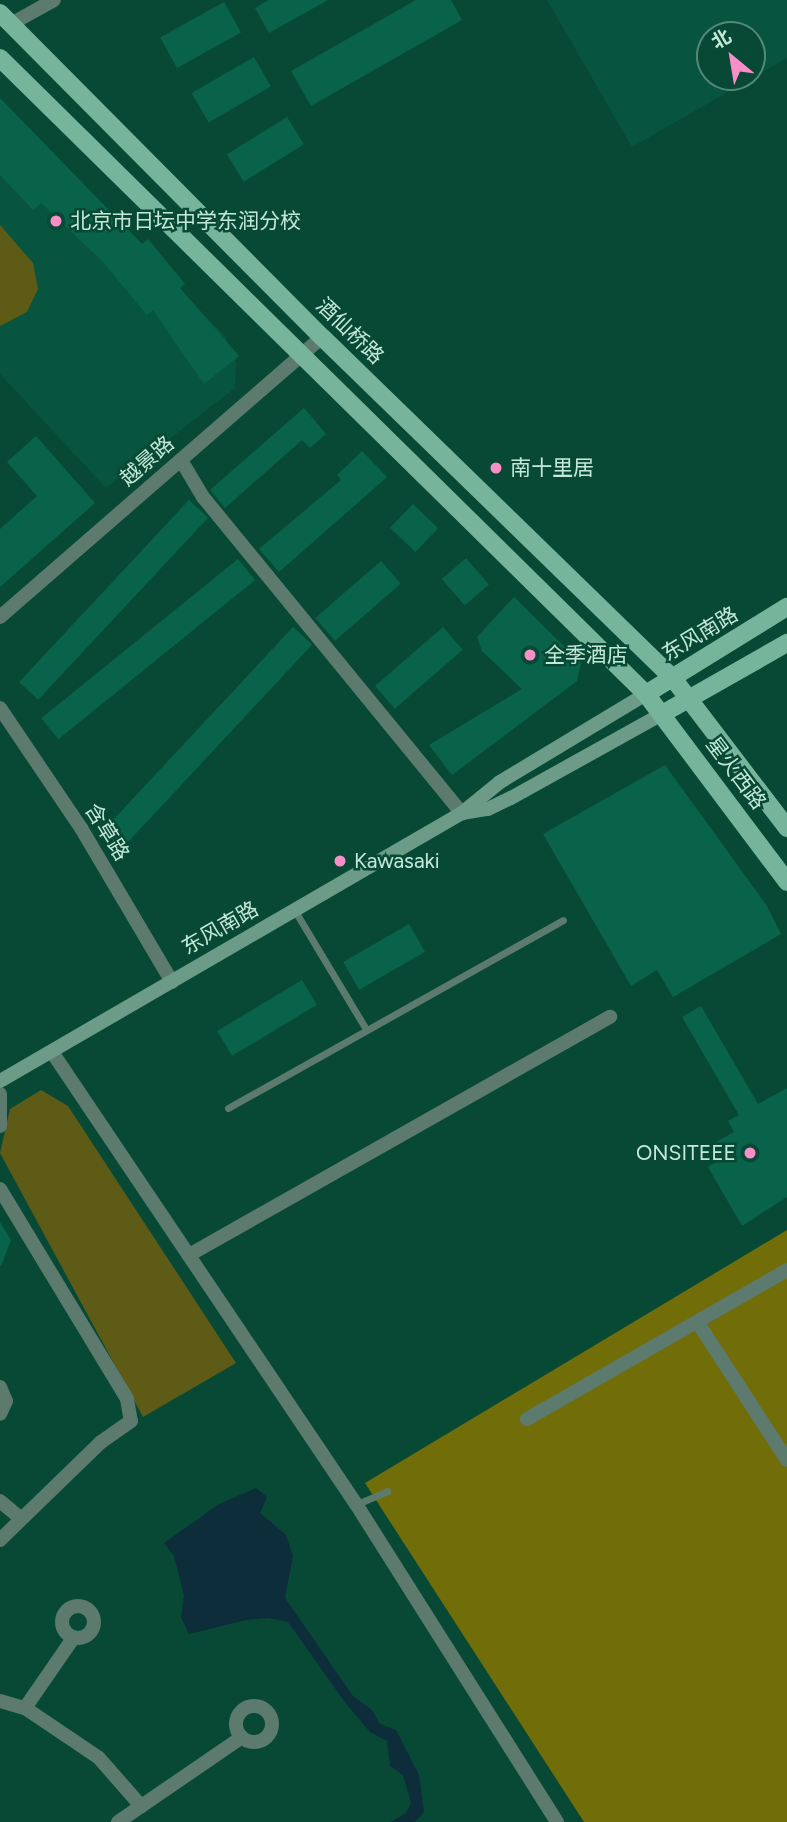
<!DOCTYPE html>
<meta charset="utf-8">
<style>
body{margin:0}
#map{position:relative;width:787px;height:1822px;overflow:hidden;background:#084936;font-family:Figtree,"Noto Sans SC",sans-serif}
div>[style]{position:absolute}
.built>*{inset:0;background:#07553f}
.green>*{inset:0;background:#5e5b17}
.forest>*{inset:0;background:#716d09}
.water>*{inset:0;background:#0c2d39}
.building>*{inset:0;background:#09634a;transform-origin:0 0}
.lane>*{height:7px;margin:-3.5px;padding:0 3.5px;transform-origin:3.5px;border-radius:3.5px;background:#5d7a6e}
.street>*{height:14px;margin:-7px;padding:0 7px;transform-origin:7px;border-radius:7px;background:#5d7a6e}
.street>.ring{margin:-7px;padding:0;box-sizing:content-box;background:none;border:14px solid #5d7a6e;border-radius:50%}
.secondary>*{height:14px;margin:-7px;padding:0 7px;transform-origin:7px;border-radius:7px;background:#6c9c88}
.primary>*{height:18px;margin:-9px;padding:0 9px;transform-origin:9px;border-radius:9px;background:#76b59c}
.dots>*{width:19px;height:19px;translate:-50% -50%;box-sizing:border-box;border:4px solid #084936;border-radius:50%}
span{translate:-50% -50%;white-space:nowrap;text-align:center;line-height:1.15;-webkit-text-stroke:5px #084936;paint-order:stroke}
.poi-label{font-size:21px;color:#c3e8d8}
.left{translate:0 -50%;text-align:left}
.right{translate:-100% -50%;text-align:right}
.street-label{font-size:21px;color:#c3e8d8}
.north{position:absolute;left:696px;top:21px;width:70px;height:70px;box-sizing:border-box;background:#084936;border:2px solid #538977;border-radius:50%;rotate:330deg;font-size:19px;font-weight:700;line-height:28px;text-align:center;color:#c3e8d8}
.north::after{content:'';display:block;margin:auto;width:24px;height:32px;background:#f98fc8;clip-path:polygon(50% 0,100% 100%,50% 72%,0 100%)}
</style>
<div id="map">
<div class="built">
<i style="clip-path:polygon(evenodd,547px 0,787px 0,787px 58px,632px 147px,547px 0,752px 35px,752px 77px,710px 77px,710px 35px,752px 35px)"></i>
<i style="clip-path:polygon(0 107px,225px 336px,236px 362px,235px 388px,106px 488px,0 374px)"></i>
</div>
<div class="green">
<i style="clip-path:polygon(0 225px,33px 263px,38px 289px,27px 312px,0 326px)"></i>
<i style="clip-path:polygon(41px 1090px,68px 1106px,236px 1363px,143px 1417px,0 1153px,10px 1109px)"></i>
</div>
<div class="forest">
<i style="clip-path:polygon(787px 1230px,787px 1822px,584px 1822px,365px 1483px)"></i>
</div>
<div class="water">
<i style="clip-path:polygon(256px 1488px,267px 1497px,260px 1513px,286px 1535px,293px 1556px,285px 1598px,353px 1696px,372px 1710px,380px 1724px,396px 1730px,419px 1775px,424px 1812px,415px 1822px,391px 1822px,406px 1813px,411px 1803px,403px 1775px,390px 1766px,387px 1741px,370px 1732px,344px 1701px,288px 1622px,268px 1618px,246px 1620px,189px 1634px,181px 1617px,184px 1596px,174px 1556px,164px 1543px,219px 1504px)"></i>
</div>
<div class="building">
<i style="clip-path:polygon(269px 0,328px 0,269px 33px,255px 8px)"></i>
<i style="clip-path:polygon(416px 0,451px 0,462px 20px,311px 106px,291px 71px)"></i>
<i style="left:224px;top:2px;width:35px;height:73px;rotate:61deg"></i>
<i style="left:254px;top:57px;width:34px;height:72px;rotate:60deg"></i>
<i style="clip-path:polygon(0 98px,142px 244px,148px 239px,185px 284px,180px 288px,239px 356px,204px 384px,153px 310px,147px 315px,101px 260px,41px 203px,33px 210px,0 175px)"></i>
<i style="left:287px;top:117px;width:32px;height:71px;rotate:58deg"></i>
<i style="clip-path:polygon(304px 408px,326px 434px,310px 448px,302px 440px,225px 508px,210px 490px)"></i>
<i style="clip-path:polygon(36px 436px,95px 503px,0 587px,0 529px,37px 496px,7px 462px)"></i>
<i style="clip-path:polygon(362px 451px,387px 477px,279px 572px,259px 549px,341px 480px,337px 475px)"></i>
<i style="left:189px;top:500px;width:26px;height:249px;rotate:43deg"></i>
<i style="left:413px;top:504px;width:35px;height:33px;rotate:44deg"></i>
<i style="left:466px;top:558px;width:35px;height:32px;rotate:49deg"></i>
<i style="left:238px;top:559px;width:27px;height:253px;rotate:51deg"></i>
<i style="left:381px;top:561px;width:30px;height:87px;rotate:49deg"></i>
<i style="clip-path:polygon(514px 597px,581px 663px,577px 681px,452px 775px,429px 745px,522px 689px,482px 651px,477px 637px)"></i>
<i style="left:293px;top:627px;width:26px;height:279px;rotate:43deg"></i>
<i style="left:443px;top:627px;width:30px;height:90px;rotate:49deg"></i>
<i style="clip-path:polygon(665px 765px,767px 906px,781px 934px,673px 997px,657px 970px,631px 986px,543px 834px)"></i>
<i style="left:409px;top:924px;width:32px;height:76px;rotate:60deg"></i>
<i style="left:302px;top:980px;width:29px;height:99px;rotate:59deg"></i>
<i style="clip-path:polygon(701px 1006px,758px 1104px,787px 1088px,787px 1197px,742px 1226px,708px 1167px,718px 1161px,709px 1146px,734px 1132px,728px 1121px,739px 1115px,682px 1017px)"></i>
<i style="clip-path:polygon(0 1222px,11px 1240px,1px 1266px,0 1266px)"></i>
</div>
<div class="lane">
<i style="left:295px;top:911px;width:138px;rotate:59deg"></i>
<i style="left:228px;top:1108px;width:384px;rotate:-29.3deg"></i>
<i style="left:357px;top:1504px;width:33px;rotate:-23deg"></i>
</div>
<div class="street">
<i style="left:11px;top:24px;width:49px;rotate:-29.2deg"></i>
<i style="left:181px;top:460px;width:43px;rotate:59.3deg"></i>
<i style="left:203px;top:497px;width:409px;rotate:50.7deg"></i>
<i style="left:0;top:617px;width:427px;rotate:-41deg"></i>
<i style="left:0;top:708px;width:145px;rotate:56deg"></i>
<i style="left:81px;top:828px;width:179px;rotate:59.4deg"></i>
<i style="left:52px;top:1052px;width:545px;rotate:56.08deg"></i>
<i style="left:356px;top:1504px;width:376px;rotate:57.7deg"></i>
<i style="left:0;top:1094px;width:32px;rotate:90deg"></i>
<i style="left:0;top:1189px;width:245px;rotate:58.8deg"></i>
<i style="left:127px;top:1399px;width:22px;rotate:80deg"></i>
<i style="left:131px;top:1421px;width:37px;rotate:145deg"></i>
<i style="left:101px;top:1442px;width:141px;rotate:135.9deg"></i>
<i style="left:189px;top:1255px;width:484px;rotate:-29.5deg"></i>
<i style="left:698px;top:1323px;width:163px;rotate:57deg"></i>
<i style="left:0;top:1387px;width:15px;rotate:67deg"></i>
<i style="left:6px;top:1401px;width:14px;rotate:115deg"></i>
<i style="left:527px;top:1419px;width:300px;rotate:-29.8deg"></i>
<i style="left:0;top:1501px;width:26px;rotate:40deg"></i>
<i class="ring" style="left:62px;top:1606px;width:18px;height:18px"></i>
<i style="left:0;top:1701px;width:26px;rotate:16deg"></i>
<i style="left:25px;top:1708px;width:89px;rotate:34deg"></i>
<i style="left:99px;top:1758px;width:64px;rotate:48.8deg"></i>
<i class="ring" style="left:236px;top:1706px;width:22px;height:22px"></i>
<i style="left:25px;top:1708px;width:86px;rotate:-55.4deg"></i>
<i style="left:118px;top:1822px;width:150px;rotate:-34.4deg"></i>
</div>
<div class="secondary">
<i style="left:462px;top:813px;width:26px;rotate:-9deg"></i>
<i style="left:488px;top:809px;width:25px;rotate:-26deg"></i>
<i style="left:511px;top:798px;width:173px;rotate:-29.1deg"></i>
<i style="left:0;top:1081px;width:534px;rotate:-30.12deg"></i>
<i style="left:462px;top:813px;width:49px;rotate:-39.2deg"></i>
<i style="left:500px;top:782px;width:170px;rotate:-31.1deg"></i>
</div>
<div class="primary">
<i style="left:0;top:13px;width:457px;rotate:45.2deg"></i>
<i style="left:322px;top:337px;width:488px;rotate:44.2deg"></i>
<i style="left:672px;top:677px;width:190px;rotate:52.7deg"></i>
<i style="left:0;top:58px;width:907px;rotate:44.55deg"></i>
<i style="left:646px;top:694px;width:235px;rotate:53.1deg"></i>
<i style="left:646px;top:694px;width:166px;rotate:-31.7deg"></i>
<i style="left:662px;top:714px;width:144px;rotate:-29.6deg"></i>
</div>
<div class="dots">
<i style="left:56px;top:221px;background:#f98fc8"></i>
<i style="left:496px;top:468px;background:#f98fc8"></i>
<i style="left:530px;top:655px;background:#f98fc8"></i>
<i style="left:340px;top:861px;background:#f98fc8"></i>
<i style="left:750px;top:1153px;background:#f98fc8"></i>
</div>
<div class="poi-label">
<span class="left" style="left:70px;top:221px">北京市日坛中学东润分校</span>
<span class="left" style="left:510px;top:468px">南十里居</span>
<span class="left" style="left:544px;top:655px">全季酒店</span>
<span class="left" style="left:354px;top:861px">Kawasaki</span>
<span class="right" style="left:736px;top:1153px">ONSITEEE</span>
</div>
<div class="street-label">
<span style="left:350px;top:331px;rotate:44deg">酒仙桥路</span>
<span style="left:147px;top:461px;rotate:-41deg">越景路</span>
<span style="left:700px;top:634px;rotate:-31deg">东风南路</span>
<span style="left:736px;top:773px;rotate:53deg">星火西路</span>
<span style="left:107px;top:832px;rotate:58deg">含草路</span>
<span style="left:220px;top:928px;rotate:-30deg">东风南路</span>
</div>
<div class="north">北</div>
</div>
